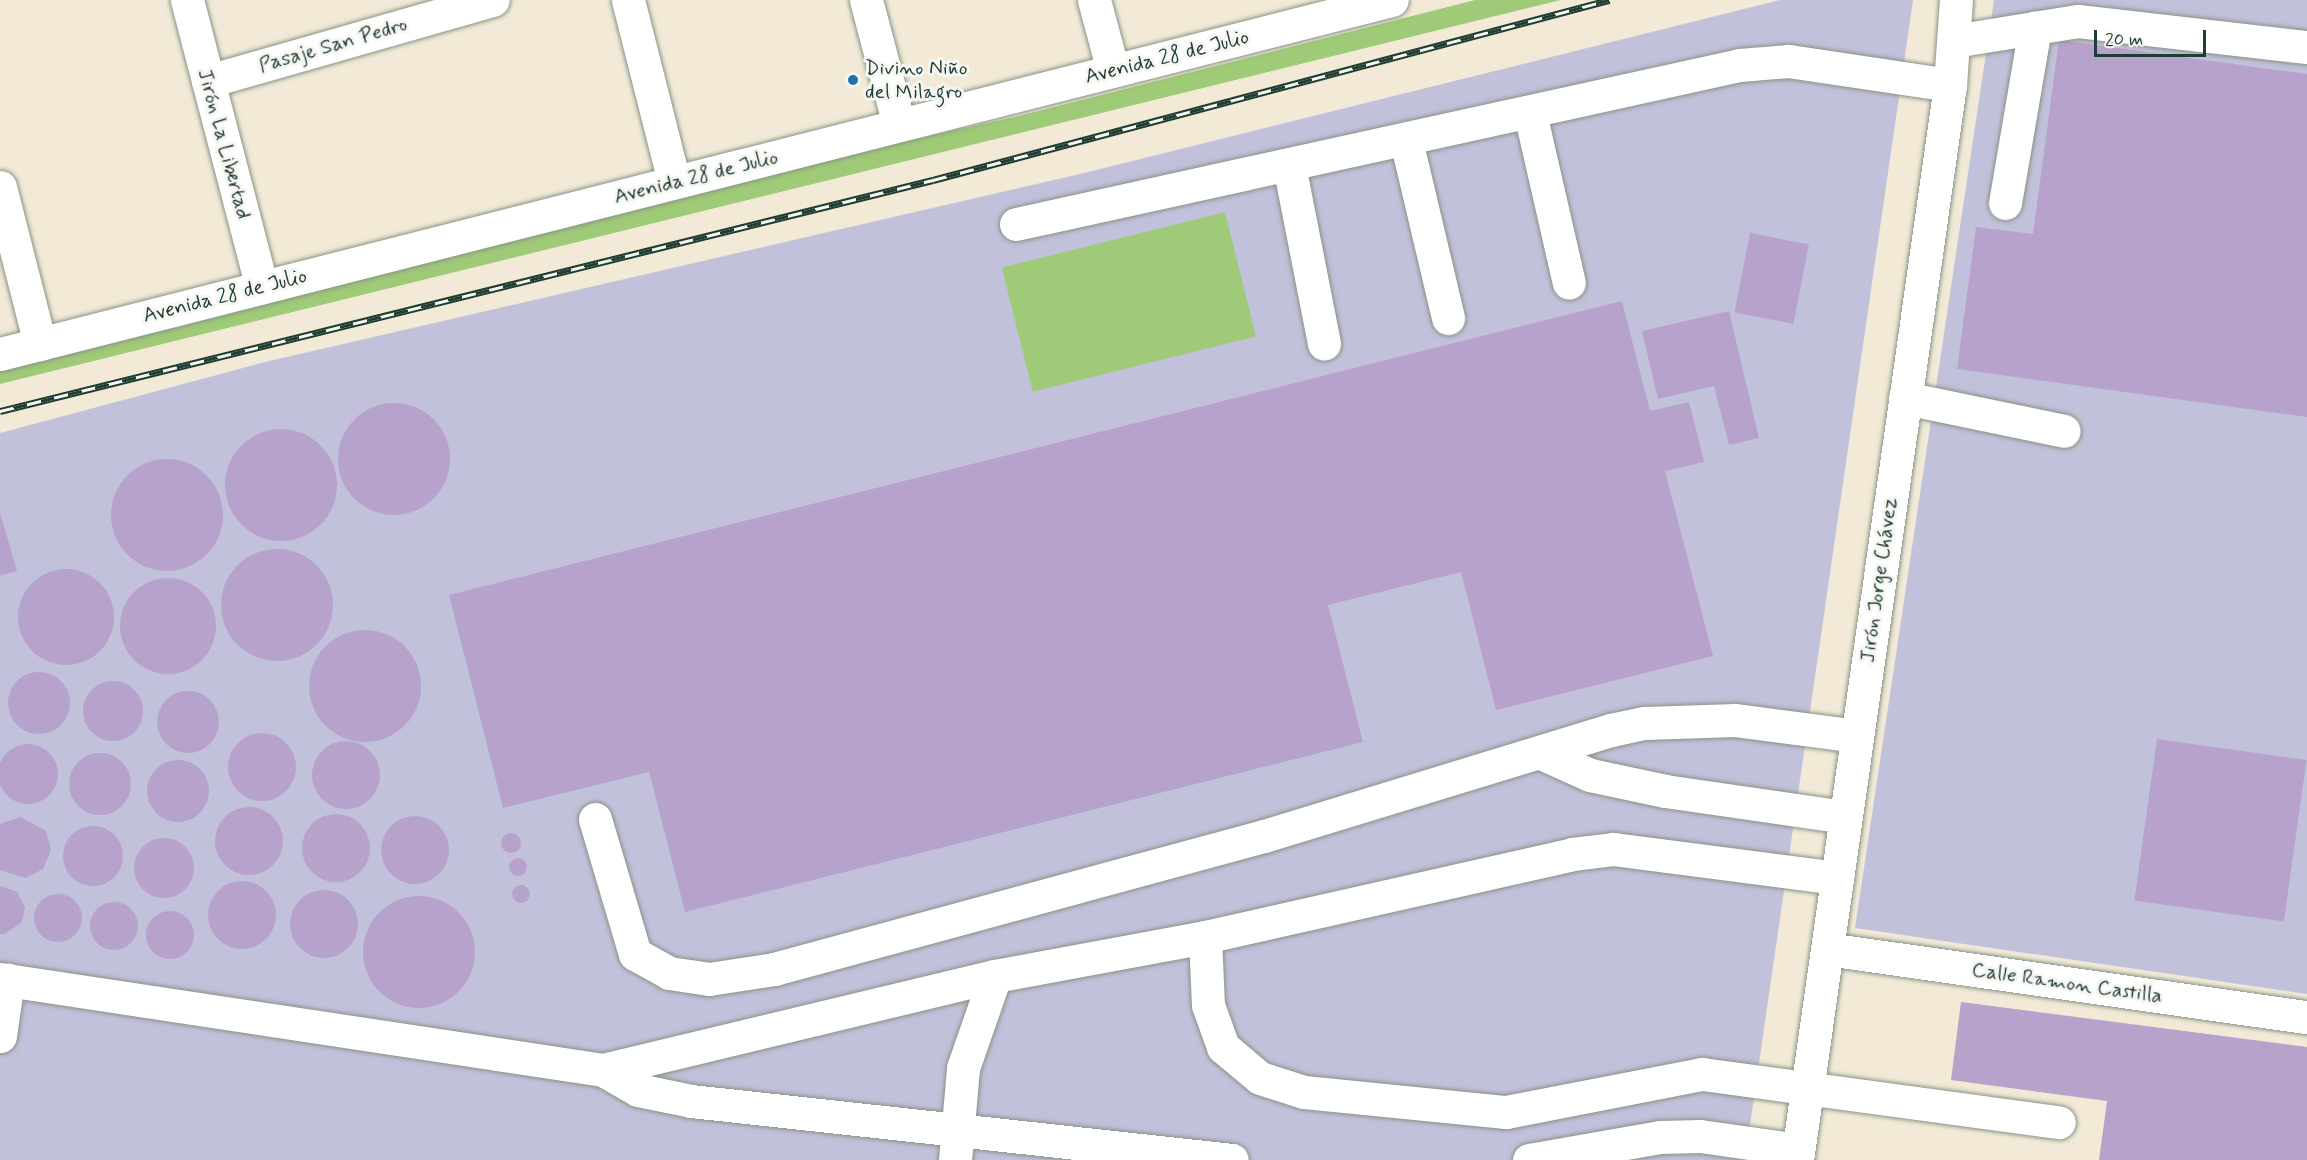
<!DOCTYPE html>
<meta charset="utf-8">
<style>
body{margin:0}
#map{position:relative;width:2307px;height:1160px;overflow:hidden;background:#f2ead7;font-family:Mynerve,sans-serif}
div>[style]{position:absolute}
.industrial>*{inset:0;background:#c2c1dc}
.green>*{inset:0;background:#9fca77;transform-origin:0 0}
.building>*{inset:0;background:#b6a2cb;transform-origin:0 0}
.round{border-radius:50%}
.roads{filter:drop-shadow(0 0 2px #889486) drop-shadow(0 0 2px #889486)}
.minor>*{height:33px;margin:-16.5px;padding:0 16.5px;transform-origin:16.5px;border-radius:16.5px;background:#fff}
.rail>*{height:7px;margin-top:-3.5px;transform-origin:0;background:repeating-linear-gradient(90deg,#f6f6f2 0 14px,#1f3d34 0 28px);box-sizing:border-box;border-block:2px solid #1f3d34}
.dots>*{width:16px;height:16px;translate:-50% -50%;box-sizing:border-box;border:3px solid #f6f6f2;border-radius:50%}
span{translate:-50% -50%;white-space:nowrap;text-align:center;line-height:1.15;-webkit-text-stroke:6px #f6f6f2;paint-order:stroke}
.street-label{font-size:21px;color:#1f3d34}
.poi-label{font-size:21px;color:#1f3d34}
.left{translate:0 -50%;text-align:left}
.scale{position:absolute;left:2094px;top:30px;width:112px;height:27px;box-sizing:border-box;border:3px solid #1f3d34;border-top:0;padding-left:8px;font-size:18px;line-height:21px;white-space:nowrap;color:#1f3d34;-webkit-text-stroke:4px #f6f6f2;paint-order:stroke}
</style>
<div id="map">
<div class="industrial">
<i style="clip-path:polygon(1780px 0,1913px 0,1745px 1160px,0 1160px,0 433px,265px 362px,1084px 173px)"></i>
<i style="clip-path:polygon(1994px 0,2307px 0,2307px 994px,1855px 928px)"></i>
</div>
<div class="green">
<i style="clip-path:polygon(1475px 0,1561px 0,0 384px,0 365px,180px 327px,537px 223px,1019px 116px)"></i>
<i style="left:1225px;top:212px;width:128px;height:230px;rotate:76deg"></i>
</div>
<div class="building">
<i style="clip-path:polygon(2059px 40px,2307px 74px,2307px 417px,1957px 369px,1976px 227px,2033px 234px)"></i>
<i style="left:1750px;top:233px;width:60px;height:81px;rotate:11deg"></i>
<i style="clip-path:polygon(1622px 301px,1650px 411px,1689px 402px,1704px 462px,1665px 471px,1713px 656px,1496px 710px,1461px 572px,1328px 605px,1363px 742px,685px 912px,649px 772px,503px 808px,449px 595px)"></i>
<i style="clip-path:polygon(1729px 311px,1759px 438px,1729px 445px,1714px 386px,1658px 399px,1642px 331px)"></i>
<i class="round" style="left:338px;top:403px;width:112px;height:112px"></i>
<i class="round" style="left:225px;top:429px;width:112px;height:112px"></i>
<i class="round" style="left:111px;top:459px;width:112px;height:112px"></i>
<i style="clip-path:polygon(0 513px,17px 571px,0 576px)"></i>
<i class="round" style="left:221px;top:549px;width:112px;height:112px"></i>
<i class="round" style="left:18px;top:569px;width:96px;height:96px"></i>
<i class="round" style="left:120px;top:578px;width:96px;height:96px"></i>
<i class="round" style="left:309px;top:630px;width:112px;height:112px"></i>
<i class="round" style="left:8px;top:672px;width:62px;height:62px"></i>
<i class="round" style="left:83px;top:681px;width:60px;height:60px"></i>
<i class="round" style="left:157px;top:691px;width:62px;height:62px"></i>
<i class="round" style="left:228px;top:733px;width:68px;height:68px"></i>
<i style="left:2157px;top:739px;width:151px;height:163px;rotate:8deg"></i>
<i class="round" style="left:312px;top:741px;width:68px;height:68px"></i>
<i class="round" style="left:-2px;top:744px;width:60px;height:60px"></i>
<i class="round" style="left:69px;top:753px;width:62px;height:62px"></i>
<i class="round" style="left:147px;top:760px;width:62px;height:62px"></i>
<i class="round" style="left:215px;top:807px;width:68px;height:68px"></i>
<i class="round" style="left:302px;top:814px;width:68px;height:68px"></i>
<i class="round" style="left:381px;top:816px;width:68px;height:68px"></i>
<i style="clip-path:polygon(20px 817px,46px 831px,51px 850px,43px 869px,25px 878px,0 870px,0 824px)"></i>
<i class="round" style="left:63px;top:826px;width:60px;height:60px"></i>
<i class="round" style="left:501px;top:833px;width:20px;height:20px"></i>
<i class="round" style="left:134px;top:838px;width:60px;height:60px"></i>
<i class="round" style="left:509px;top:858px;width:18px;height:18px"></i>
<i class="round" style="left:208px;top:881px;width:68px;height:68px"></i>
<i class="round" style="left:512px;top:885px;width:18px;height:18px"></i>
<i style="clip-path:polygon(0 886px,17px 892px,25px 907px,22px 922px,5px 934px,0 934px)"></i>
<i class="round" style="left:290px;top:890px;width:68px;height:68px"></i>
<i class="round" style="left:34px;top:894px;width:48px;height:48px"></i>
<i class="round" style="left:363px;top:896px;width:112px;height:112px"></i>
<i class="round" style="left:90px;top:902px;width:48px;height:48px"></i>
<i class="round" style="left:146px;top:911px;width:48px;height:48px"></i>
<i style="clip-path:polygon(1961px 1002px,2307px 1047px,2307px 1160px,2099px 1160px,2107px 1101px,1951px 1080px)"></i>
</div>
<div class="roads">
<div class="minor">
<i style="left:187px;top:0;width:297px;rotate:75.4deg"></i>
<i style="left:628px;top:0;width:188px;rotate:75.8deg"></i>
<i style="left:866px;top:0;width:129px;rotate:75.2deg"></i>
<i style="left:1094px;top:0;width:73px;rotate:75deg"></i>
<i style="left:1954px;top:41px;width:126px;rotate:-9.2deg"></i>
<i style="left:2078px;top:21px;width:230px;rotate:6.5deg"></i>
<i style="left:208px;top:81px;width:296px;rotate:-15.9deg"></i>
<i style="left:1530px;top:113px;width:174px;rotate:77.1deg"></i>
<i style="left:1406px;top:140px;width:183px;rotate:76.7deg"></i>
<i style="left:1289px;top:165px;width:182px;rotate:78.9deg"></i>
<i style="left:0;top:187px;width:162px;rotate:75.7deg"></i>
<i style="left:2005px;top:203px;width:178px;rotate:-80.3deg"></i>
<i style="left:1016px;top:224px;width:741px;rotate:-12.39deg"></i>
<i style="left:1740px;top:65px;width:49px;rotate:-4.7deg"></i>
<i style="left:1789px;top:61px;width:163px;rotate:8.5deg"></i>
<i style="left:0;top:354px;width:1436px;rotate:-14.27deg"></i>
<i style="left:1905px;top:398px;width:162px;rotate:11.7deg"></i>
<i style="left:1541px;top:753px;width:54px;rotate:24.2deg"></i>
<i style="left:1590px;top:775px;width:77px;rotate:12deg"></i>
<i style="left:1665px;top:791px;width:182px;rotate:8.2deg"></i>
<i style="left:595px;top:819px;width:141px;rotate:73.5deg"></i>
<i style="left:635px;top:954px;width:39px;rotate:29deg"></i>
<i style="left:669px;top:973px;width:40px;rotate:8.5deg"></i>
<i style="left:709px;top:979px;width:66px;rotate:-8.7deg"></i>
<i style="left:774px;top:969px;width:508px;rotate:-15.19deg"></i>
<i style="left:1264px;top:836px;width:363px;rotate:-17deg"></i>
<i style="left:1611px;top:730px;width:35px;rotate:-12deg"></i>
<i style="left:1645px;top:723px;width:90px;rotate:-1.9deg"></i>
<i style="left:1735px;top:720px;width:123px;rotate:7.5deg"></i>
<i style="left:1205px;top:937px;width:68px;rotate:87.5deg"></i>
<i style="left:1208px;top:1005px;width:45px;rotate:70.3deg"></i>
<i style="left:1223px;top:1047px;width:48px;rotate:40deg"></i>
<i style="left:1260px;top:1078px;width:46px;rotate:17.7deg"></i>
<i style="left:1304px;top:1092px;width:203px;rotate:5.7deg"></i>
<i style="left:1506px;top:1112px;width:200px;rotate:-11deg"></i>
<i style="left:1702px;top:1074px;width:360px;rotate:7.7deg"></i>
<i style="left:1827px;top:949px;width:485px;rotate:8.1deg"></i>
<i style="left:0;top:979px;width:610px;rotate:8.58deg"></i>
<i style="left:603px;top:1070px;width:40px;rotate:29.7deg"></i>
<i style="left:638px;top:1090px;width:54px;rotate:11.7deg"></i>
<i style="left:691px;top:1101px;width:544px;rotate:6.22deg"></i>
<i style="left:0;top:1036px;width:57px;rotate:-81.9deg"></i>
<i style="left:603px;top:1070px;width:403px;rotate:-13.5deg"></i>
<i style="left:995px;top:976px;width:214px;rotate:-10.5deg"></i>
<i style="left:1205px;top:937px;width:376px;rotate:-12.7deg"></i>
<i style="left:1572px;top:854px;width:41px;rotate:-7deg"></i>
<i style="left:1613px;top:849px;width:226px;rotate:7.4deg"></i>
<i style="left:955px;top:1160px;width:92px;rotate:-85deg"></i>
<i style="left:963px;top:1068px;width:97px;rotate:-70.8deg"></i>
<i style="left:1529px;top:1160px;width:133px;rotate:-10deg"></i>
<i style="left:1660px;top:1137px;width:40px;rotate:-1.4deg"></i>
<i style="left:1700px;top:1136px;width:99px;rotate:8.1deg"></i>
<i style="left:1797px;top:1160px;width:1086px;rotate:-81.9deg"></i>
<i style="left:1950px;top:85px;width:85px;rotate:-86deg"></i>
</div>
</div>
<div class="rail">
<i style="left:0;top:411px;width:961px;rotate:-13.91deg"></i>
<i style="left:933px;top:180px;width:700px;rotate:-14.91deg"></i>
</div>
<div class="dots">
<i style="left:853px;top:80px;background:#1f6fb2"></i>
</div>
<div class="street-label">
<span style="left:333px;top:45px;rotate:-16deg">Pasaje San Pedro</span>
<span style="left:1167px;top:57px;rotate:-14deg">Avenida 28 de Julio</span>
<span style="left:224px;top:144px;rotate:75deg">Jirón La Libertad</span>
<span style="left:696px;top:177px;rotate:-14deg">Avenida 28 de Julio</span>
<span style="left:225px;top:296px;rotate:-14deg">Avenida 28 de Julio</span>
<span style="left:1879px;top:580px;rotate:-82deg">Jirón Jorge Chávez</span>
<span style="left:2067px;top:983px;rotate:8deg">Calle Ramon Castilla</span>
</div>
<div class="poi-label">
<span class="left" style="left:865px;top:80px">Divino Niño<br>del Milagro</span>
</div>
<div class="scale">20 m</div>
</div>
